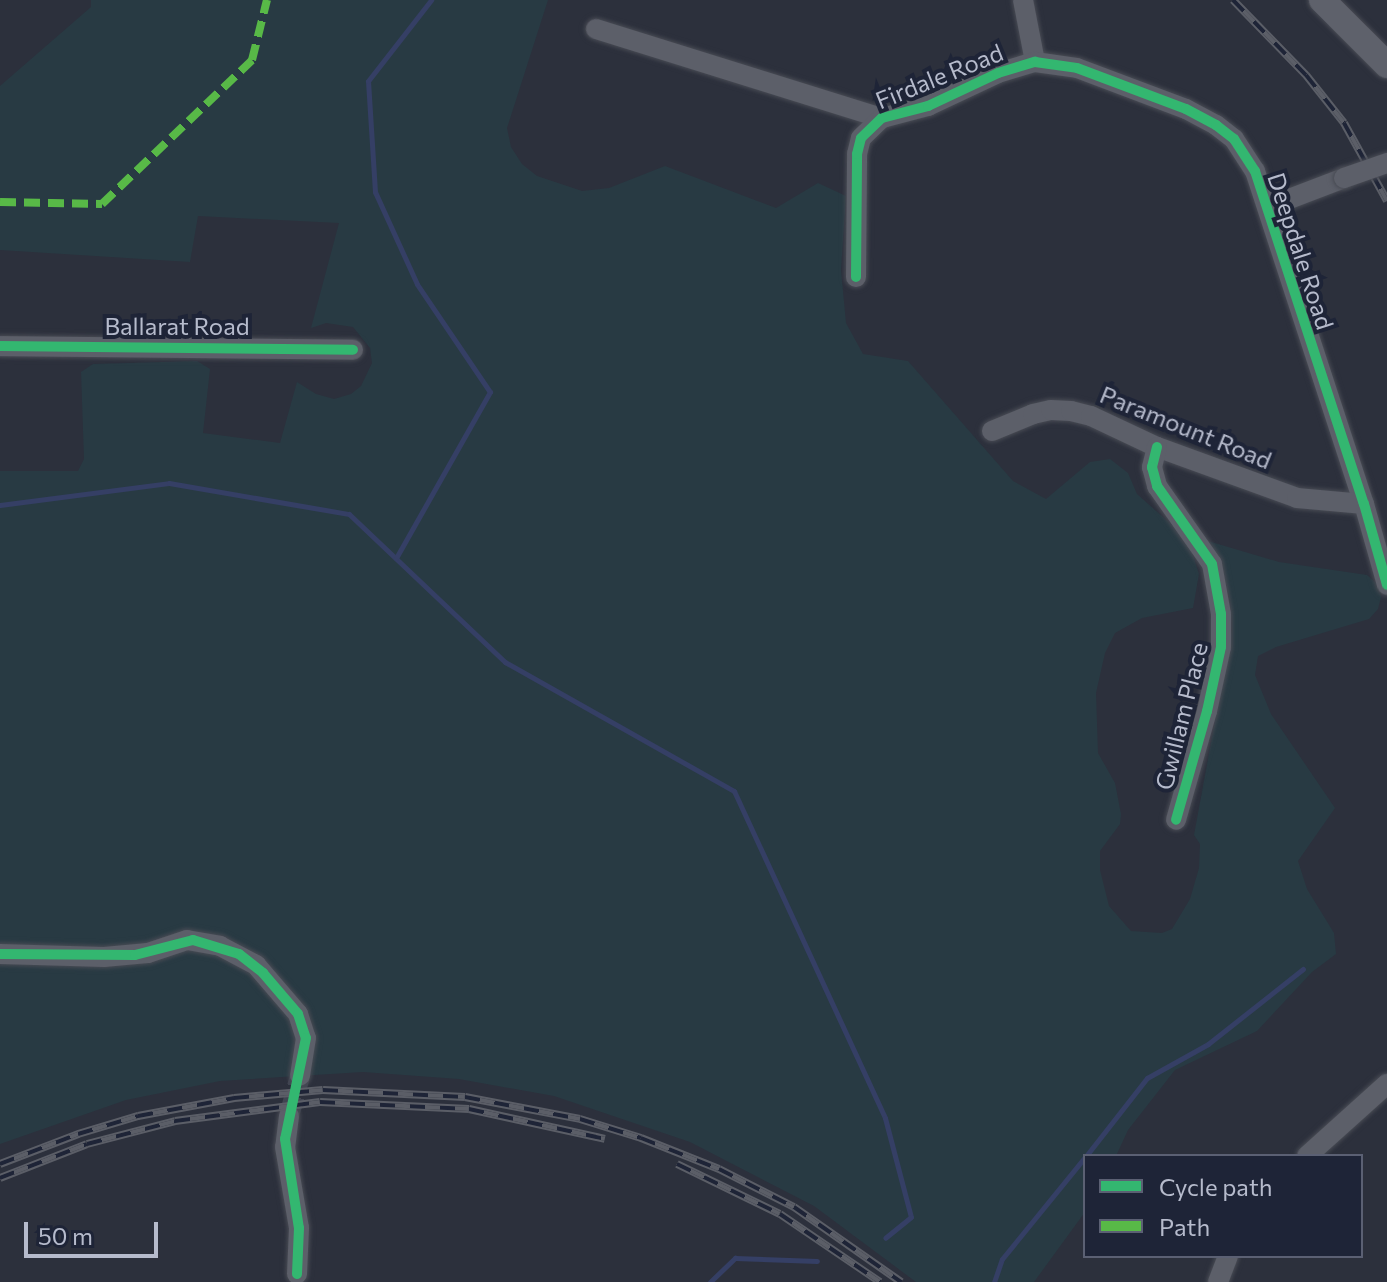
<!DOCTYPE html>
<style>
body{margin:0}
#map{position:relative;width:1387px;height:1282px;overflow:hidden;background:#2c303c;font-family:Commissioner,sans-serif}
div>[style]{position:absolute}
.green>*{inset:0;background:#283a43}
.stream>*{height:5px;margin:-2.5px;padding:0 2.5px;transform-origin:2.5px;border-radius:2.5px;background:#353f65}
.minor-tunnel>*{height:20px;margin-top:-10px;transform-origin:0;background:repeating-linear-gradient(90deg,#414552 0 20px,transparent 0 30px)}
.roads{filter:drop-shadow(0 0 2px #484b54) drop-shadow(0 0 2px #484b54)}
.minor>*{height:20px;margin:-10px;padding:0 10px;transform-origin:10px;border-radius:10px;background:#5c5f69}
.major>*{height:26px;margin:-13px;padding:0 13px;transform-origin:13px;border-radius:13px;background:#5e616b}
.rail>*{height:8px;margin-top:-4px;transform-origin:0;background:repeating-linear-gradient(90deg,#1e2437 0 15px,#5b5e67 0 30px);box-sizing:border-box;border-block:2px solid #5b5e67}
.bridges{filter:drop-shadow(0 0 2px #484b54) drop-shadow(0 0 2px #484b54)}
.minor-bridge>*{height:20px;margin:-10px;padding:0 10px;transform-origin:10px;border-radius:10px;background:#5c5f69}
.quiet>*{height:8px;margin-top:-4px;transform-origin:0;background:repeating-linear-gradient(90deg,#58b947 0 16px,transparent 0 24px)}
.cycleway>*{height:10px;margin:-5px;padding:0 5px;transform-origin:5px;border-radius:5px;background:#33b770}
span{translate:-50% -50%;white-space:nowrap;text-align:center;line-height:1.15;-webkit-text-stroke:8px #1e2437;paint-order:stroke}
.street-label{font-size:24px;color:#b6bbcc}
.legend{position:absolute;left:1083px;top:1154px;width:280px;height:104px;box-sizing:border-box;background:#1e2437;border:2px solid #5b6073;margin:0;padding:10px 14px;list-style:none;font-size:24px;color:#b6bbcc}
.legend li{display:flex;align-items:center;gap:16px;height:40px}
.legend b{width:40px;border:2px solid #5b6073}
.scale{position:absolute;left:24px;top:1222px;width:134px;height:36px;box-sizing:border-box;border:4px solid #b6bbcc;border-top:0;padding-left:10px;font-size:24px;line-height:28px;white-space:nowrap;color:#b6bbcc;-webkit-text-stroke:6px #1e2437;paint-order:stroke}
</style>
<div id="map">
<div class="green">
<i style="clip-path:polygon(91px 0,548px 0,507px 128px,511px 147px,522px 164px,537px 176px,582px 191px,609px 188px,665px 166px,776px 208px,818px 183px,846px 196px,841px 270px,846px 323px,863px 354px,908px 361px,1013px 481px,1046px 499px,1090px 462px,1110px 459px,1128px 473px,1137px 494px,1182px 534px,1192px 552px,1199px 574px,1193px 608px,1142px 618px,1115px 633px,1105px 653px,1096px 693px,1098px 753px,1115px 783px,1121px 814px,1120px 824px,1100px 851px,1100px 870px,1109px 906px,1131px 931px,1162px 933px,1172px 929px,1190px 899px,1199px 868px,1200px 844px,1194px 835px,1232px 629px,1230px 600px,1220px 559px,1208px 541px,1279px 562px,1367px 575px,1377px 584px,1381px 597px,1378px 609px,1369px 619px,1276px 647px,1258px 656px,1255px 675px,1271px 714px,1335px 808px,1298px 861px,1307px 889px,1334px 933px,1336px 954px,1312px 972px,1257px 1031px,1175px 1070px,1128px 1130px,1116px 1156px,1085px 1156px,1085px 1212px,1034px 1282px,916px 1282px,814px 1206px,690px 1142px,554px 1096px,459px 1079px,363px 1072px,220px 1081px,126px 1100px,0 1144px,0 471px,78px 471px,84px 459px,81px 372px,93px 364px,197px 361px,210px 369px,203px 433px,280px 443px,297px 382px,316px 394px,334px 399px,351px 394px,361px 386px,372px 363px,370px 348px,353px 327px,326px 323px,311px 328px,339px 223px,198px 216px,190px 262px,0 250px,0 86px,91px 7px)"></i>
</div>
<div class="stream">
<i style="left:0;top:505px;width:170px;rotate:-7.4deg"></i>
<i style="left:169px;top:483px;width:183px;rotate:9.8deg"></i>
<i style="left:349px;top:514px;width:215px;rotate:43.5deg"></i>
<i style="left:505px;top:662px;width:263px;rotate:29.4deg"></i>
<i style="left:734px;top:791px;width:360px;rotate:65.2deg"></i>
<i style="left:885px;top:1118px;width:102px;rotate:75.3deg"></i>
<i style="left:911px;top:1217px;width:33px;rotate:141deg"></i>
<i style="left:396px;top:558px;width:191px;rotate:-60.5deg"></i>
<i style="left:490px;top:392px;width:130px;rotate:-124.1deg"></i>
<i style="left:417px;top:284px;width:101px;rotate:-114.5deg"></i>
<i style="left:375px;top:192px;width:111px;rotate:-93.6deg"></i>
<i style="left:368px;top:81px;width:103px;rotate:-52.1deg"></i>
<i style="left:1086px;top:1156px;width:99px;rotate:-52deg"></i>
<i style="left:1147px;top:1078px;width:70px;rotate:-29.1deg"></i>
<i style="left:1208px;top:1044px;width:121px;rotate:-38.3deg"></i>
<i style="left:710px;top:1282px;width:35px;rotate:-44deg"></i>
<i style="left:735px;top:1258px;width:82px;rotate:2.1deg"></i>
<i style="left:994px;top:1282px;width:24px;rotate:-71deg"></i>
<i style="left:1002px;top:1259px;width:132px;rotate:-50.9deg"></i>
</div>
<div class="minor-tunnel">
<i style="left:289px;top:1116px;width:41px;rotate:-74.6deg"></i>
</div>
<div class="roads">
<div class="minor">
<i style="left:1023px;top:0;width:63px;rotate:79deg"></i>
<i style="left:596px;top:29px;width:300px;rotate:17.3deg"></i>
<i style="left:1268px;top:207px;width:81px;rotate:-20.9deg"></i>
<i style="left:856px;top:277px;width:123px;rotate:-89.5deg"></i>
<i style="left:857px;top:154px;width:16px;rotate:-76deg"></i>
<i style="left:861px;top:138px;width:29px;rotate:-44deg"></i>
<i style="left:882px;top:118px;width:48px;rotate:-14.6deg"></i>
<i style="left:928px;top:106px;width:77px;rotate:-25.2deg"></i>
<i style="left:998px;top:73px;width:39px;rotate:-17deg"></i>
<i style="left:1035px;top:62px;width:42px;rotate:8.1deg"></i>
<i style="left:1077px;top:68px;width:116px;rotate:20.6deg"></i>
<i style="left:1186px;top:109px;width:34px;rotate:28deg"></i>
<i style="left:1216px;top:125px;width:23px;rotate:38deg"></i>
<i style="left:1234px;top:139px;width:38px;rotate:57deg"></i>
<i style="left:1255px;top:171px;width:350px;rotate:71.9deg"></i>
<i style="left:1364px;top:504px;width:84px;rotate:74.1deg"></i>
<i style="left:0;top:346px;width:353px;rotate:0.6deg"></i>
<i style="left:992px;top:431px;width:44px;rotate:-22.5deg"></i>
<i style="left:1033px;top:414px;width:18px;rotate:-13deg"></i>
<i style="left:1051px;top:410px;width:20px;rotate:3deg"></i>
<i style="left:1071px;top:411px;width:21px;rotate:14deg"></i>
<i style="left:1091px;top:416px;width:73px;rotate:25.2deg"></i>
<i style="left:1157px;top:447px;width:149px;rotate:20deg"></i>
<i style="left:1297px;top:498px;width:67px;rotate:5.1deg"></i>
<i style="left:1157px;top:447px;width:21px;rotate:104deg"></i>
<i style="left:1152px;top:467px;width:20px;rotate:75deg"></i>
<i style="left:1157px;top:486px;width:95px;rotate:54.8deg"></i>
<i style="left:1212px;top:564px;width:51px;rotate:79.8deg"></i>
<i style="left:1221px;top:614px;width:33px;rotate:90deg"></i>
<i style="left:1221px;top:647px;width:66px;rotate:102.3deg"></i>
<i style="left:1207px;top:711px;width:113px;rotate:105.9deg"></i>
<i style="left:0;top:954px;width:104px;rotate:1.7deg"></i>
<i style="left:104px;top:957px;width:44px;rotate:-5.2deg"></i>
<i style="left:148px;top:953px;width:41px;rotate:-18.4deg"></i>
<i style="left:187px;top:940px;width:34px;rotate:10deg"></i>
<i style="left:220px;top:946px;width:41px;rotate:27.8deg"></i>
<i style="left:256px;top:965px;width:65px;rotate:49.4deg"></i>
<i style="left:298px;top:1014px;width:25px;rotate:72deg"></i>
<i style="left:306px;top:1038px;width:38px;rotate:99deg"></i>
<i style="left:289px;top:1116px;width:31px;rotate:97deg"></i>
<i style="left:285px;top:1147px;width:82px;rotate:80.2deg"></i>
<i style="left:299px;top:1228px;width:46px;rotate:92.5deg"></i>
<i style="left:1307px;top:1156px;width:108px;rotate:-42deg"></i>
<i style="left:1218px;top:1282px;width:28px;rotate:-69deg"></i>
</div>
<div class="major">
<i style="left:1322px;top:0;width:92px;rotate:45deg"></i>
</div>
</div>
<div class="rail">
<i style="left:1233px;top:0;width:105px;rotate:45.8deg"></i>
<i style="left:1306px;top:75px;width:61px;rotate:51.6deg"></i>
<i style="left:1344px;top:123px;width:89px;rotate:61.1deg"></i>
<i style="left:0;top:1164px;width:84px;rotate:-21deg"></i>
<i style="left:78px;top:1134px;width:63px;rotate:-16.7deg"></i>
<i style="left:138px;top:1116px;width:98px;rotate:-10.6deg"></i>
<i style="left:234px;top:1098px;width:89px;rotate:-5.1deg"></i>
<i style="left:323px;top:1090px;width:142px;rotate:2.8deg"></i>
<i style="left:465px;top:1097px;width:117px;rotate:10.8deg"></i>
<i style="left:580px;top:1119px;width:64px;rotate:17.3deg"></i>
<i style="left:641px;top:1138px;width:84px;rotate:21.7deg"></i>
<i style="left:719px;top:1169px;width:84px;rotate:26.9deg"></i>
<i style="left:794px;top:1207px;width:131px;rotate:35deg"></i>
<i style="left:677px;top:1164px;width:114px;rotate:25.9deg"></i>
<i style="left:780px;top:1214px;width:121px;rotate:34.2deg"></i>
<i style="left:0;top:1178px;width:93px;rotate:-21.3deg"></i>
<i style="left:87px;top:1144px;width:91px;rotate:-14.6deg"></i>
<i style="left:175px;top:1121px;width:146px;rotate:-7.5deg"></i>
<i style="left:320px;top:1102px;width:149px;rotate:2.7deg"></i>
<i style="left:469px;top:1109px;width:139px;rotate:12.4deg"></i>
</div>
<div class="bridges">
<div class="minor-bridge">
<i style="left:1344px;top:178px;width:46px;rotate:-19.2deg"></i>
</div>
</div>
<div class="quiet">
<i style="left:0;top:202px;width:102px;rotate:1.1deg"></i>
<i style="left:102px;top:204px;width:208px;rotate:-43.8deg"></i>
<i style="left:252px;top:60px;width:62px;rotate:-76deg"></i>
</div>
<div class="cycleway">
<i style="left:856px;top:277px;width:123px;rotate:-89.5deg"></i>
<i style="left:857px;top:154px;width:16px;rotate:-76deg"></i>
<i style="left:861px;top:138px;width:29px;rotate:-44deg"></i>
<i style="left:882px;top:118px;width:48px;rotate:-14.6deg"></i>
<i style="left:928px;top:106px;width:77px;rotate:-25.2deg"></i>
<i style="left:998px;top:73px;width:39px;rotate:-17deg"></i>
<i style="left:1035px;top:62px;width:42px;rotate:8.1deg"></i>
<i style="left:1077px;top:68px;width:116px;rotate:20.6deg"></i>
<i style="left:1186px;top:109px;width:34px;rotate:28deg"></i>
<i style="left:1216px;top:125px;width:23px;rotate:38deg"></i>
<i style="left:1234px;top:139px;width:38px;rotate:57deg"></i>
<i style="left:1255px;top:171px;width:350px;rotate:71.9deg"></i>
<i style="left:1364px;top:504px;width:84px;rotate:74.1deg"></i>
<i style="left:0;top:346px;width:353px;rotate:0.6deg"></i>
<i style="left:1157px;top:447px;width:21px;rotate:104deg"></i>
<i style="left:1152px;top:467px;width:20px;rotate:75deg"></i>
<i style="left:1157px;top:486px;width:95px;rotate:54.8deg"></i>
<i style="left:1212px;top:564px;width:51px;rotate:79.8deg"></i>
<i style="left:1221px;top:614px;width:33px;rotate:90deg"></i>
<i style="left:1221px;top:647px;width:66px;rotate:102.3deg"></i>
<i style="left:1207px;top:711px;width:113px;rotate:105.9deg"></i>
<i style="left:0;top:954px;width:135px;rotate:0.4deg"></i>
<i style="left:135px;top:955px;width:60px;rotate:-14.5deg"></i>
<i style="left:193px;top:940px;width:48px;rotate:16.9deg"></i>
<i style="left:239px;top:954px;width:31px;rotate:38deg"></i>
<i style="left:263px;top:973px;width:54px;rotate:49.5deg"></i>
<i style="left:298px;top:1014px;width:25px;rotate:72deg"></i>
<i style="left:306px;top:1038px;width:103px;rotate:101.7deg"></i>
<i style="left:285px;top:1139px;width:90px;rotate:81.1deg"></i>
<i style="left:299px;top:1228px;width:46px;rotate:92.5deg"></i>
</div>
<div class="street-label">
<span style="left:939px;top:76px;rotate:-22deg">Firdale Road</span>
<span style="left:1301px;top:251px;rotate:72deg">Deepdale Road</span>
<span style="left:177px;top:326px">Ballarat Road</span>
<span style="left:1186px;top:427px;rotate:22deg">Paramount Road</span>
<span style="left:1181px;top:716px;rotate:-76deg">Gwillam Place</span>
</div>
<ul class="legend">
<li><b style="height:10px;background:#33b770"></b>Cycle path</li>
<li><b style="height:10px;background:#58b947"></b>Path</li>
</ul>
<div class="scale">50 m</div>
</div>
